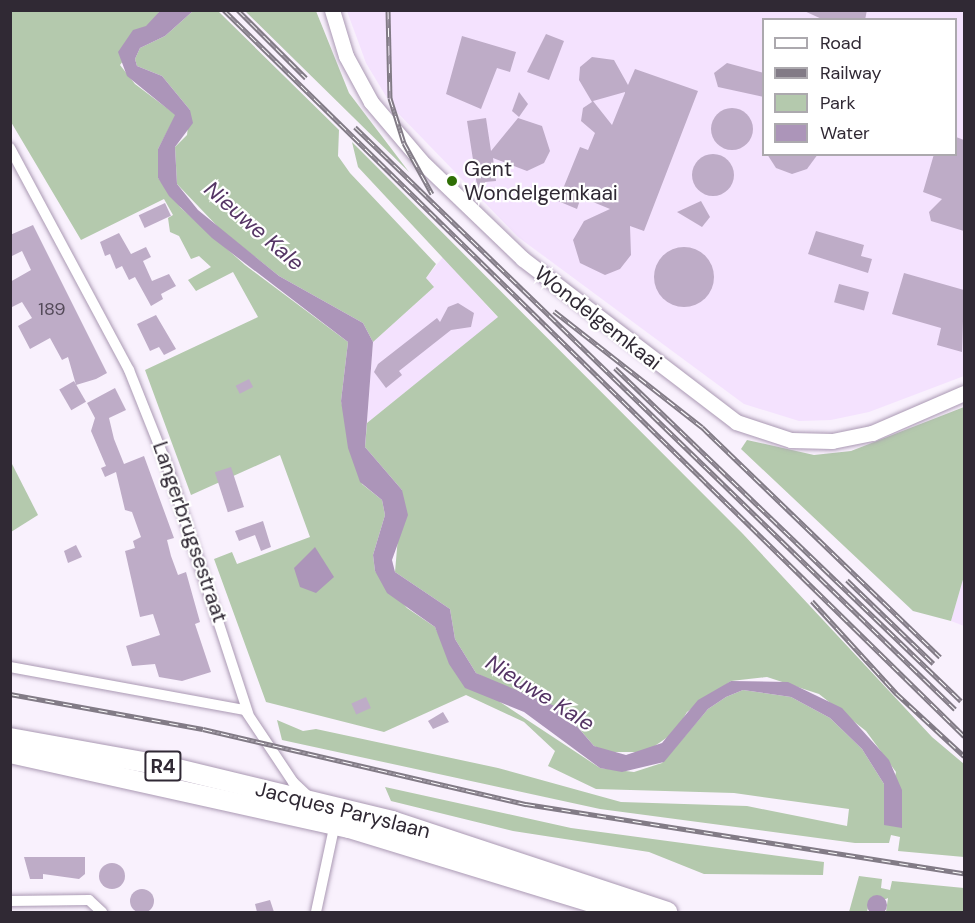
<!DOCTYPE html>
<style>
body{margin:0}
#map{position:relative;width:975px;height:923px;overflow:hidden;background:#f9f1fd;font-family:"DM Sans",sans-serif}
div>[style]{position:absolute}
.built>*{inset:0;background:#f4e2fe}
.green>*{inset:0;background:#b4c9ad}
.water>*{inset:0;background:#ac95b9}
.round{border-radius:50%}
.building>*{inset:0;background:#beacc7;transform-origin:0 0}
.roads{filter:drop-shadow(0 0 2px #aa99b3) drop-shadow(0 0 2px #aa99b3)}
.street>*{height:10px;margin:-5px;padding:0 5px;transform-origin:5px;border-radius:5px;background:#fff}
.secondary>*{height:15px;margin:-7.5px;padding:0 7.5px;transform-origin:7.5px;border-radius:7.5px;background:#fff}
.highway>*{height:20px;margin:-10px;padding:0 10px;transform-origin:10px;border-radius:10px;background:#fff}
.rail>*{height:5px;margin-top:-2.5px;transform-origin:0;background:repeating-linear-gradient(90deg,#fff 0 9px,#827b86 0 18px);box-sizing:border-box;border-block:2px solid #827b86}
.dots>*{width:16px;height:16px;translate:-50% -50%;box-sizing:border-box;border:3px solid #fff;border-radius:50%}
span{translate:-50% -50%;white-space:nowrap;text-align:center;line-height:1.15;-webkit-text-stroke:4.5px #fff;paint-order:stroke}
.number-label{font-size:18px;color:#544a59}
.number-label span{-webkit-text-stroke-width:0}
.shield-label span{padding:2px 4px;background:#fff;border:2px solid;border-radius:4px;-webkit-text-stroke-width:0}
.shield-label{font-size:20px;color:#302934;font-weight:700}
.poi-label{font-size:21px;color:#302934}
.left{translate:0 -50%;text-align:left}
.street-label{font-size:21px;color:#302934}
.water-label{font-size:22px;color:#553565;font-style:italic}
.frame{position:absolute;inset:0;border:12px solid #302934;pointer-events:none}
.legend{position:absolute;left:762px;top:18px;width:195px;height:138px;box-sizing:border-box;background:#fff;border:2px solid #aca9ae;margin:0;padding:8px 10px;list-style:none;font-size:18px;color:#302934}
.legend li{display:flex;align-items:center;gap:12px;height:30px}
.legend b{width:30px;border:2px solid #aca9ae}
</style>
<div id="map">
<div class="built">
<i style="clip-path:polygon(evenodd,347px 11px,964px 11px,964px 376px,869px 412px,831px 420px,799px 421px,744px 404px,518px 237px,393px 108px,366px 63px,347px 11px,764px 20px,956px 20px,956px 154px,764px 154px,764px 20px)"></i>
<i style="clip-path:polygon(443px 257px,498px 318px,367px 423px,373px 342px,433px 288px,426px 278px)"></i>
<i style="clip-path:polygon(964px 576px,964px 626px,951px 621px)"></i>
</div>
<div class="green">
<i style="clip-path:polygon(10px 11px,160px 11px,120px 65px,135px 84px,176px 115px,158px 149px,158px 178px,181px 208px,245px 265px,348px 342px,341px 401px,362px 484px,382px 500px,385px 515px,373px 555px,375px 571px,407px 608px,435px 627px,443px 644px,500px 702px,600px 768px,634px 772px,662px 763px,708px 709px,726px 697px,743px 690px,791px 697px,830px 718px,862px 749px,884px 784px,884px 825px,896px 772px,866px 731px,819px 694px,767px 677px,731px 681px,687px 712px,675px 732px,646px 752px,608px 752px,594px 746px,576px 725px,476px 673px,455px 639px,450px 609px,395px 572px,402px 490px,365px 447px,367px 423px,498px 317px,358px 167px,352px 142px,743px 534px,932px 737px,964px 764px,964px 857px,898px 851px,900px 837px,891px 835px,889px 843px,855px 843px,600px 809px,282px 740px,277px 720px,303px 731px,316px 729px,498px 768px,621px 802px,747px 806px,847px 826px,849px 809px,734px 793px,596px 789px,548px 766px,555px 751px,524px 722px,466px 695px,384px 732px,266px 702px,214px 559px,232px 552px,237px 564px,310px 537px,280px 455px,191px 495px,145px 370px,258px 317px,233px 272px,196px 291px,188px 280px,211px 267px,199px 256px,191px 259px,179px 236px,170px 232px,168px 218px,173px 215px,164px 199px,81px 240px,11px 122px)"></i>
<i style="clip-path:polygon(193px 11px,218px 11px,339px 130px,338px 156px,350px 173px,436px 264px,426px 278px,434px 287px,373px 342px,363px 323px,279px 276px,220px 229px,177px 184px,175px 147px,187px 135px,190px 110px,162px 76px,137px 66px,135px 59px,140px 48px,165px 36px)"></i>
<i style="clip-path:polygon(245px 11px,316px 11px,349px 93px,409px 172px)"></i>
<i style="clip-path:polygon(964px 407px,964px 576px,951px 621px,913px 611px,741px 449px,747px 440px,814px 455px,851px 451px)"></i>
<i style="clip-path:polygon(11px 462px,38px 515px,11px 532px,10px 532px)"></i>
<i style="clip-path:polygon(385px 787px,571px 828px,824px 862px,823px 875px,704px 874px,649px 852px,513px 831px,391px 801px)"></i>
<i style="clip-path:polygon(859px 876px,882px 879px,881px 888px,890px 890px,892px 881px,964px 888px,964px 912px,886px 912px,888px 898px,868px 907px,867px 912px,849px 912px)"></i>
</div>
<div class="water">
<i style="clip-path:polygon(160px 11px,193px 11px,165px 36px,140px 48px,135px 59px,137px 66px,162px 76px,190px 110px,193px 123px,175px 147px,177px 184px,198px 210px,279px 276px,363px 323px,373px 342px,365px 447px,402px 490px,408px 515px,392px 560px,395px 572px,450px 609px,455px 639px,476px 673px,562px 709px,594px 746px,626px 755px,662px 743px,698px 700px,731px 681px,788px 682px,842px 708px,889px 760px,902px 790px,902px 828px,884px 825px,884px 784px,862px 749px,830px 718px,791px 697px,743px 690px,726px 697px,708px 709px,664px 762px,622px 772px,600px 768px,524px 712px,465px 688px,449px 664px,435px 627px,387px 593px,375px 571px,373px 555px,385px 515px,382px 500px,360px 482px,348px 448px,341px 401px,348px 342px,212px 238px,169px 196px,158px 178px,158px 149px,175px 115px,127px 76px,118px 52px,133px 30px,146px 26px)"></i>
<i style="clip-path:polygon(315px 547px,334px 577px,316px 593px,300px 587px,294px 568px)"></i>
<i class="round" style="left:867px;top:895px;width:20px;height:20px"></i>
</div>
<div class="building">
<i style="clip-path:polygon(802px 10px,867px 10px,865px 20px,824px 20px)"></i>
<i style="clip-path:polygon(546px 34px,564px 41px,549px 80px,527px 72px)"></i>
<i style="clip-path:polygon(462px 36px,516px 52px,510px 72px,497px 68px,481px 109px,446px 94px)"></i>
<i style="clip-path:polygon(evenodd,592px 57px,614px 60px,628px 85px,635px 69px,698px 91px,644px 231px,630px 226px,631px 255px,620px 269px,605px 275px,580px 263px,573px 240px,584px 221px,610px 209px,581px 197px,577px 209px,558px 201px,580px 147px,588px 150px,595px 133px,581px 121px,583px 108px,592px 102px,579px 80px,580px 67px,592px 57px,625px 92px,625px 93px,612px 125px,593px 101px,625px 92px)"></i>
<i style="clip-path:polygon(727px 63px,764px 73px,764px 97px,718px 87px,714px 73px)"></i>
<i style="clip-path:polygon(519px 92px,528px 104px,519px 117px,512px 111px)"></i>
<i class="round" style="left:711px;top:108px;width:42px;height:42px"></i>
<i style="clip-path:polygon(486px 118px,491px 151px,518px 118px,542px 126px,550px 151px,544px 163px,527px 171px,493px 158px,496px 181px,485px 182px,486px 191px,478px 192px,467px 121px)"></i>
<i style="clip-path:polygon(956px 137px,964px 140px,964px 231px,931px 221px,929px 212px,942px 199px,923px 192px,934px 154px,956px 154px)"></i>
<i style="clip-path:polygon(767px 154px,818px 154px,807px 169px,792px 174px,776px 168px)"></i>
<i class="round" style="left:692px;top:154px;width:42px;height:42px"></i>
<i style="clip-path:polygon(701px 201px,710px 217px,702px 227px,677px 212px)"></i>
<i style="left:165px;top:203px;width:14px;height:29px;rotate:65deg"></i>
<i style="clip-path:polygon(33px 225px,107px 373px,96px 379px,76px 385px,68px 357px,62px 360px,50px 338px,30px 349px,18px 326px,32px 318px,22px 302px,10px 308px,10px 282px,31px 270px,22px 251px,10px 257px,10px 235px)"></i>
<i style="clip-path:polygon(816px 231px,864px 245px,861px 256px,872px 259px,868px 273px,808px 254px)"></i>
<i style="clip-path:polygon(119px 233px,131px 254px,146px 247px,151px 257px,143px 261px,152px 281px,169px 274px,176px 286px,161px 294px,163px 299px,151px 306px,135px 277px,129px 280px,122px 266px,116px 269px,110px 254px,105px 256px,100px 242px)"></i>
<i class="round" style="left:654px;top:247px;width:60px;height:60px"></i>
<i style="clip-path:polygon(904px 273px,964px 290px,962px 352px,937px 345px,941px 328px,892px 314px)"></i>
<i style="left:839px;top:284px;width:31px;height:19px;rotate:15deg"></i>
<i style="clip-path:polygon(458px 303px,474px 313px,471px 327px,451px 330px,399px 371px,402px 375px,386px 388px,374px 372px,378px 364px,437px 318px,440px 322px,448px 307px)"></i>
<i style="clip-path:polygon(156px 315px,176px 349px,164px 355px,159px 347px,150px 351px,137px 324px)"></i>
<i style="left:249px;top:379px;width:9px;height:15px;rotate:63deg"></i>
<i style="left:74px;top:381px;width:24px;height:17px;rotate:60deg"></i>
<i style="clip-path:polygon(115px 388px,126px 410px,109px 418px,114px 439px,124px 464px,144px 456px,174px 538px,167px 540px,171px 556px,178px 575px,186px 572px,200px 622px,195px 624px,211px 672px,182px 681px,159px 677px,155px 664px,132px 666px,126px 646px,160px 635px,153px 614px,140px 617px,125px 551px,135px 548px,133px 541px,141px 537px,132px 512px,125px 510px,116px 472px,105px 477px,101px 468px,106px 466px,91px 431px,95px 418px,87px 403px)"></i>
<i style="left:231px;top:467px;width:42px;height:17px;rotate:72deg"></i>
<i style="clip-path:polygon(263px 521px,271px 547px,261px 551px,255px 535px,239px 541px,235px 531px)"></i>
<i style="clip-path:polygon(76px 545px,82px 557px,68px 563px,64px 551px)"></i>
<i style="left:366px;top:697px;width:12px;height:16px;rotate:66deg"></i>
<i style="clip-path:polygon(443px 712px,449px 722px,433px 729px,428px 721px)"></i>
<i style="clip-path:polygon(24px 857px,85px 857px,85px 874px,79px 879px,43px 874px,43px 879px,30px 879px)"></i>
<i class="round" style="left:99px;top:863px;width:26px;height:26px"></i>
<i class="round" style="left:130px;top:889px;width:24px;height:24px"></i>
<i style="clip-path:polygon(270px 900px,274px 912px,257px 912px,255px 904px)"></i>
</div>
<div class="roads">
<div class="street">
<i style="left:10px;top:148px;width:252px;rotate:61.8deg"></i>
<i style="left:129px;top:370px;width:105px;rotate:68.3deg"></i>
<i style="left:168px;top:468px;width:258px;rotate:71.9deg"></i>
<i style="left:10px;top:667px;width:239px;rotate:10.4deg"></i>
<i style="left:245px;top:710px;width:87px;rotate:56.3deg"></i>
<i style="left:293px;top:782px;width:25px;rotate:43deg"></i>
<i style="left:10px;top:901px;width:79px;rotate:-0.7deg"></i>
<i style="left:89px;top:900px;width:18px;rotate:43deg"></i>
<i style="left:316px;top:912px;width:91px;rotate:-77.9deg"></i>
</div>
<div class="secondary">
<i style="left:332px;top:10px;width:48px;rotate:73.1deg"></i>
<i style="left:346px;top:56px;width:52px;rotate:61.5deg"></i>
<i style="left:371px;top:102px;width:77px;rotate:49.7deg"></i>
<i style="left:421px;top:161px;width:141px;rotate:43.9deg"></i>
<i style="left:523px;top:259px;width:268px;rotate:37.4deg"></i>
<i style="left:736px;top:422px;width:58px;rotate:18.1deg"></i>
<i style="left:791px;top:440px;width:41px;rotate:1.4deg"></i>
<i style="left:832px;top:441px;width:41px;rotate:-11.3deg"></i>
<i style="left:872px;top:433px;width:100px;rotate:-23.5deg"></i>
</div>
<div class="highway">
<i style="left:10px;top:738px;width:158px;rotate:10.2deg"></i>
<i style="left:165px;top:766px;width:234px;rotate:13.6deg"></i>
<i style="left:392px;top:821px;width:290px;rotate:18.3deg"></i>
<i style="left:10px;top:753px;width:347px;rotate:12.5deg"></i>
<i style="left:349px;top:828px;width:288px;rotate:17deg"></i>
</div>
</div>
<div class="rail">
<i style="left:224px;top:10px;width:1037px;rotate:44.45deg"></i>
<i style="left:238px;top:10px;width:96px;rotate:45deg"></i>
<i style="left:388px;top:10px;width:88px;rotate:88.7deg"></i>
<i style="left:390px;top:98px;width:47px;rotate:72.7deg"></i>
<i style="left:404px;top:143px;width:58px;rotate:61.2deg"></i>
<i style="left:355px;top:127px;width:836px;rotate:44.13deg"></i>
<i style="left:554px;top:311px;width:188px;rotate:38.1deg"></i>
<i style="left:702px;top:427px;width:331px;rotate:44deg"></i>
<i style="left:615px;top:368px;width:480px;rotate:43.9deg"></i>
<i style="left:847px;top:580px;width:120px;rotate:44deg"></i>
<i style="left:812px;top:601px;width:125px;rotate:47.6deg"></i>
<i style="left:896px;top:693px;width:93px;rotate:42.8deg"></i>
<i style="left:10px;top:694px;width:196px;rotate:10.3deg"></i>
<i style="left:203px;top:729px;width:332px;rotate:13.1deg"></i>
<i style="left:526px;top:804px;width:443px;rotate:9deg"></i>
</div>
<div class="dots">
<i style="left:452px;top:181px;background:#2f6f05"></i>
</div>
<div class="number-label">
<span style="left:52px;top:309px">189</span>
</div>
<div class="shield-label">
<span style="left:163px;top:766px">R4</span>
</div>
<div class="poi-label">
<span class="left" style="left:464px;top:181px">Gent<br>Wondelgemkaai</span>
</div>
<div class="street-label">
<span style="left:598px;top:318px;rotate:38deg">Wondelgemkaai</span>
<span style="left:190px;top:532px;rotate:71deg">Langerbrugsestraat</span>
<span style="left:343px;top:810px;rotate:14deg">Jacques Paryslaan</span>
</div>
<div class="water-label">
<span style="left:254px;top:226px;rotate:41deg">Nieuwe Kale</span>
<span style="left:540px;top:693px;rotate:32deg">Nieuwe Kale</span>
</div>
<div class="frame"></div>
<ul class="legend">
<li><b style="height:8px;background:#fff"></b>Road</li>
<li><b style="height:8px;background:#827b86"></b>Railway</li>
<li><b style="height:16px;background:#b4c9ad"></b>Park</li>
<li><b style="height:16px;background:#ac95b9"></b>Water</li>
</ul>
</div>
